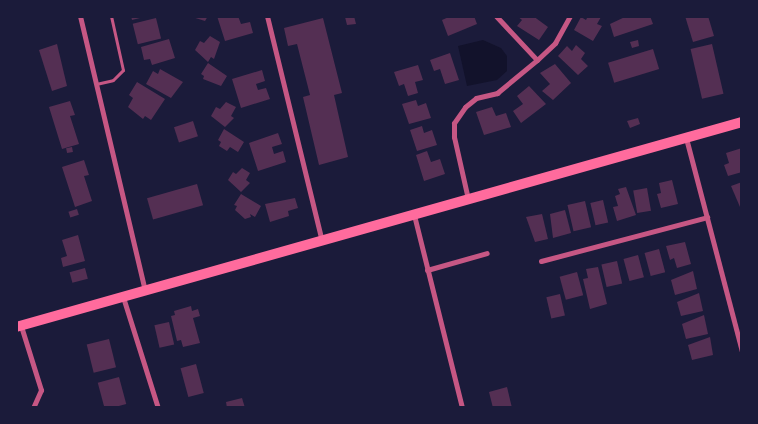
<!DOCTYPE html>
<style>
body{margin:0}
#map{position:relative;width:758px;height:424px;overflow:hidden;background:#1b1b3a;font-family:Arial,sans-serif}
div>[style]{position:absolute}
.water>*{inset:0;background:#12122b}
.building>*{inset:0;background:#542f53;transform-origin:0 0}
.service>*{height:3px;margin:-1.5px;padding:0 1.5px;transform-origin:1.5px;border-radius:1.5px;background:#c65784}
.minor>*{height:5px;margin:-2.5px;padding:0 2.5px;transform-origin:2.5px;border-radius:2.5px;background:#c65784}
.secondary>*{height:10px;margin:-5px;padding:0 5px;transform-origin:5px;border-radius:5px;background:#ff6b9d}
span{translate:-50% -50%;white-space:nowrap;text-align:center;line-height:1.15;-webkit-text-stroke:4px #1b1b3a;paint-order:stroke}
.frame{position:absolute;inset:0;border:18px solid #1b1b3a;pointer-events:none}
</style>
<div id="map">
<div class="water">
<i style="clip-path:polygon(483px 40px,501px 48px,507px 56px,507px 71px,497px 80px,467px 86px,458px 46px)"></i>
</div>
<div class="building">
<i style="clip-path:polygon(131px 16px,144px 16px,144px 17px,132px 20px)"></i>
<i style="clip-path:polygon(189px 16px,208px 16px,205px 21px)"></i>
<i style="clip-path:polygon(217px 16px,238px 16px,241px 24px,250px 22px,253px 33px,225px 41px)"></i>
<i style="clip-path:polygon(354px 16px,356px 24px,347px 25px,345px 17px)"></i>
<i style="clip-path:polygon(451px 16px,474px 16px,477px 24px,448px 36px,442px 20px)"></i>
<i style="clip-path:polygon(517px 16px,533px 16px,548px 27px,539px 40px,517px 26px,522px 20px)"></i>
<i style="clip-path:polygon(588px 16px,601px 17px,597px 24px,602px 26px,593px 41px,574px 30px,581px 17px,586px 20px)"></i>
<i style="clip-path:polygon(627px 16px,650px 16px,653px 24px,614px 37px,610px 24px)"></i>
<i style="clip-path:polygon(685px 16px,708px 16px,714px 36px,693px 42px)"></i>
<i style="left:156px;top:18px;width:21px;height:24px;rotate:76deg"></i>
<i style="clip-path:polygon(323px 18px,342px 93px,334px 95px,348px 157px,319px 165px,303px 97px,310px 95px,297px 44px,288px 46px,284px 28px)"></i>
<i style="clip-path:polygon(210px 36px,220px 42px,214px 59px,211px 57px,208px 62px,195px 50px,200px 41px,204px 43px)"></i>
<i style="clip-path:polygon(169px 39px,175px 58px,152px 65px,150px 59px,144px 60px,141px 47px)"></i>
<i style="clip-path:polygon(638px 40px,639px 46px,632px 48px,630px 42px)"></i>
<i style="clip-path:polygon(57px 44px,67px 86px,52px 91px,39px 50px)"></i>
<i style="left:712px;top:44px;width:51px;height:22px;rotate:77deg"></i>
<i style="clip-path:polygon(576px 45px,585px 53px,581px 59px,588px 66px,578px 75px,558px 56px,567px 46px,572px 51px)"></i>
<i style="left:653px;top:49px;width:21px;height:47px;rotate:73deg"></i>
<i style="clip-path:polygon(450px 53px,459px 80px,445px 84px,440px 69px,434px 71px,430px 60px)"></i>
<i style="clip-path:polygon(208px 63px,227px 76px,221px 86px,203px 79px,204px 76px,201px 74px)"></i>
<i style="clip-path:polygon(555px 64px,571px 83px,553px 100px,542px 91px,550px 84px,540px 73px)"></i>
<i style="clip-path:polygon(418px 65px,423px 80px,415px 82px,418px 93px,408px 96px,404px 84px,399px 86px,394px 72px)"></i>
<i style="clip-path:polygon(160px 69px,183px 82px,171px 98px,146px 84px,153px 71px,158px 74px)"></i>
<i style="clip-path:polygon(262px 70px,265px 81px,256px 84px,258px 90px,266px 88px,270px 99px,241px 108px,232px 79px)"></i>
<i style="clip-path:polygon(137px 82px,165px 99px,151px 120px,145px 116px,143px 119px,128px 107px,133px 98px,129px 95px)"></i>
<i style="clip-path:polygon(529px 86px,546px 104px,521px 123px,513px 111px,523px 104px,517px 96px)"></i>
<i style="clip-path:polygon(416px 100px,418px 106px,426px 103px,431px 118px,409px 124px,402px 104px)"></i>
<i style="clip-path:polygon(70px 101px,75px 115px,70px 116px,79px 144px,62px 149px,49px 107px)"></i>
<i style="clip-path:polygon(226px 102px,236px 107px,231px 116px,234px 118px,225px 127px,211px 116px,216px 107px,220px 109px)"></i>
<i style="clip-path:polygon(492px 107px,496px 116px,506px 113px,511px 127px,484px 135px,476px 112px)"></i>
<i style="clip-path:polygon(638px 118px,640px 124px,630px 128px,627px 121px)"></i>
<i style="left:193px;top:121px;width:16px;height:20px;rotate:72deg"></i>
<i style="clip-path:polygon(422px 126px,424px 133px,432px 130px,437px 145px,417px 151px,410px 130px)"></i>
<i style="clip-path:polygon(224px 129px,244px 142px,238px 152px,230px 147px,227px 151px,219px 146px,221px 142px,218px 140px)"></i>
<i style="clip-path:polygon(278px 133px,282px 144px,272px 147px,274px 154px,283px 151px,286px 162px,258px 171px,249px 143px)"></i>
<i style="left:72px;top:147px;width:5px;height:6px;rotate:79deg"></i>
<i style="clip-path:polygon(742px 148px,742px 172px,728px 176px,724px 165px,729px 163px,726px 153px)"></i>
<i style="clip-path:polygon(427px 151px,431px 162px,440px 159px,445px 174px,424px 181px,416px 155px)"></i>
<i style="clip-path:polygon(84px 160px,89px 175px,84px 176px,92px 201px,75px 207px,62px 167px)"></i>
<i style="clip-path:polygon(242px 168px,250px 173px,246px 180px,250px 183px,241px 192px,228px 180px,233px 172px,236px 174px)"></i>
<i style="clip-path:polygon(672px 180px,678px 204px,661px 208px,657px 194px,661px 193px,659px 183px)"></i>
<i style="clip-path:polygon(742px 182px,742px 206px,740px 207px,731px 186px)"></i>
<i style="left:197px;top:184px;width:22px;height:52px;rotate:74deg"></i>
<i style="clip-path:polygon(626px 187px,636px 215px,617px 221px,613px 207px,618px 206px,615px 196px,620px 194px,618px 189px)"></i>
<i style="left:647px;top:188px;width:23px;height:14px;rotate:80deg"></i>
<i style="clip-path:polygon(241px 194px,261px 206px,255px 217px,250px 214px,251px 217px,245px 219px,235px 210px,237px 206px,234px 205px)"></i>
<i style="clip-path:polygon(295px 198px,298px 208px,288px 211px,289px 216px,270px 222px,265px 204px)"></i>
<i style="left:603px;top:200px;width:23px;height:13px;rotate:77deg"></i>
<i style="left:585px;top:201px;width:27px;height:18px;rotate:77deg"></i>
<i style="left:77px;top:209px;width:6px;height:9px;rotate:72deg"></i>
<i style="clip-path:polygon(565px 210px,571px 233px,553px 238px,550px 214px)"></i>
<i style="clip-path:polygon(542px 214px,548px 239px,535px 242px,526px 217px)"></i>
<i style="clip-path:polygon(78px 235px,85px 261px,63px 267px,61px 258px,67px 256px,62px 240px)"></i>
<i style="clip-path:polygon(685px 242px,691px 264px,677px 268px,674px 258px,670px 260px,666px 246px)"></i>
<i style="left:659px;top:249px;width:24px;height:15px;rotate:75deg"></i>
<i style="left:638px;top:255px;width:23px;height:15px;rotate:75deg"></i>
<i style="left:617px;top:261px;width:23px;height:16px;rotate:77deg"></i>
<i style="clip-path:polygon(598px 267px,607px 304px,590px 309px,583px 279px,588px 278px,586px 269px)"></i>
<i style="left:85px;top:268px;width:11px;height:16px;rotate:75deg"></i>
<i style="clip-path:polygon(693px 271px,697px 289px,675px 295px,671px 280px)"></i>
<i style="left:577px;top:272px;width:24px;height:18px;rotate:75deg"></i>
<i style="clip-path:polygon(699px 293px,703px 311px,681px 316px,677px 302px)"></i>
<i style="left:560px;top:294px;width:22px;height:14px;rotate:77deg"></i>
<i style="clip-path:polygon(191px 306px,192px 311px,198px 309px,200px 316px,193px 318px,200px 343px,183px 347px,181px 340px,177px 341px,171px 316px,175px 315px,174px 311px)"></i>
<i style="clip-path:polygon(704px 315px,708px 334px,686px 339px,682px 324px)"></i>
<i style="left:169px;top:322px;width:23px;height:15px;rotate:77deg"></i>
<i style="clip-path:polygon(710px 337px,713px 355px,692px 360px,688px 345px)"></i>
<i style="left:109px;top:339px;width:29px;height:23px;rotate:76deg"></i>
<i style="left:196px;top:364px;width:30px;height:16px;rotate:75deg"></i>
<i style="left:119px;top:377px;width:28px;height:22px;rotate:75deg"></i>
<i style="clip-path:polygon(507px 387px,512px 408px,493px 408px,489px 392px)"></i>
<i style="clip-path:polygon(242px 398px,245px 408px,227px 408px,226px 402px)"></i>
</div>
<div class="service">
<i style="left:96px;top:84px;width:17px;rotate:-13deg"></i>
<i style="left:113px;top:80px;width:14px;rotate:-45deg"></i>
<i style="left:123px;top:70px;width:55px;rotate:-102.5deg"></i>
</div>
<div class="minor">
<i style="left:80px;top:16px;width:283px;rotate:76.7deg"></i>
<i style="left:267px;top:16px;width:232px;rotate:76.3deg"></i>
<i style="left:496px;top:16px;width:60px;rotate:47deg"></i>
<i style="left:686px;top:138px;width:220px;rotate:75.3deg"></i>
<i style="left:468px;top:199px;width:64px;rotate:-102.7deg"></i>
<i style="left:454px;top:137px;width:14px;rotate:-90deg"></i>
<i style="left:454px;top:123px;width:19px;rotate:-55deg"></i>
<i style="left:465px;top:107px;width:14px;rotate:-39deg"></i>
<i style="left:476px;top:98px;width:22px;rotate:-13deg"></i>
<i style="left:497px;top:93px;width:52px;rotate:-39.5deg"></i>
<i style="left:537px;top:60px;width:25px;rotate:-43deg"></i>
<i style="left:555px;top:43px;width:31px;rotate:-61deg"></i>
<i style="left:414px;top:215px;width:199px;rotate:76deg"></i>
<i style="left:541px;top:261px;width:172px;rotate:-14.8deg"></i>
<i style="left:427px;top:270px;width:62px;rotate:-15.8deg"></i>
<i style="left:123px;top:297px;width:116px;rotate:72.5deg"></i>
<i style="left:21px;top:326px;width:67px;rotate:72.6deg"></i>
<i style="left:41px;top:390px;width:20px;rotate:114deg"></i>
</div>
<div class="secondary">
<i style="left:16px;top:327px;width:754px;rotate:-15.77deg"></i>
</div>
<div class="frame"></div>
</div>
